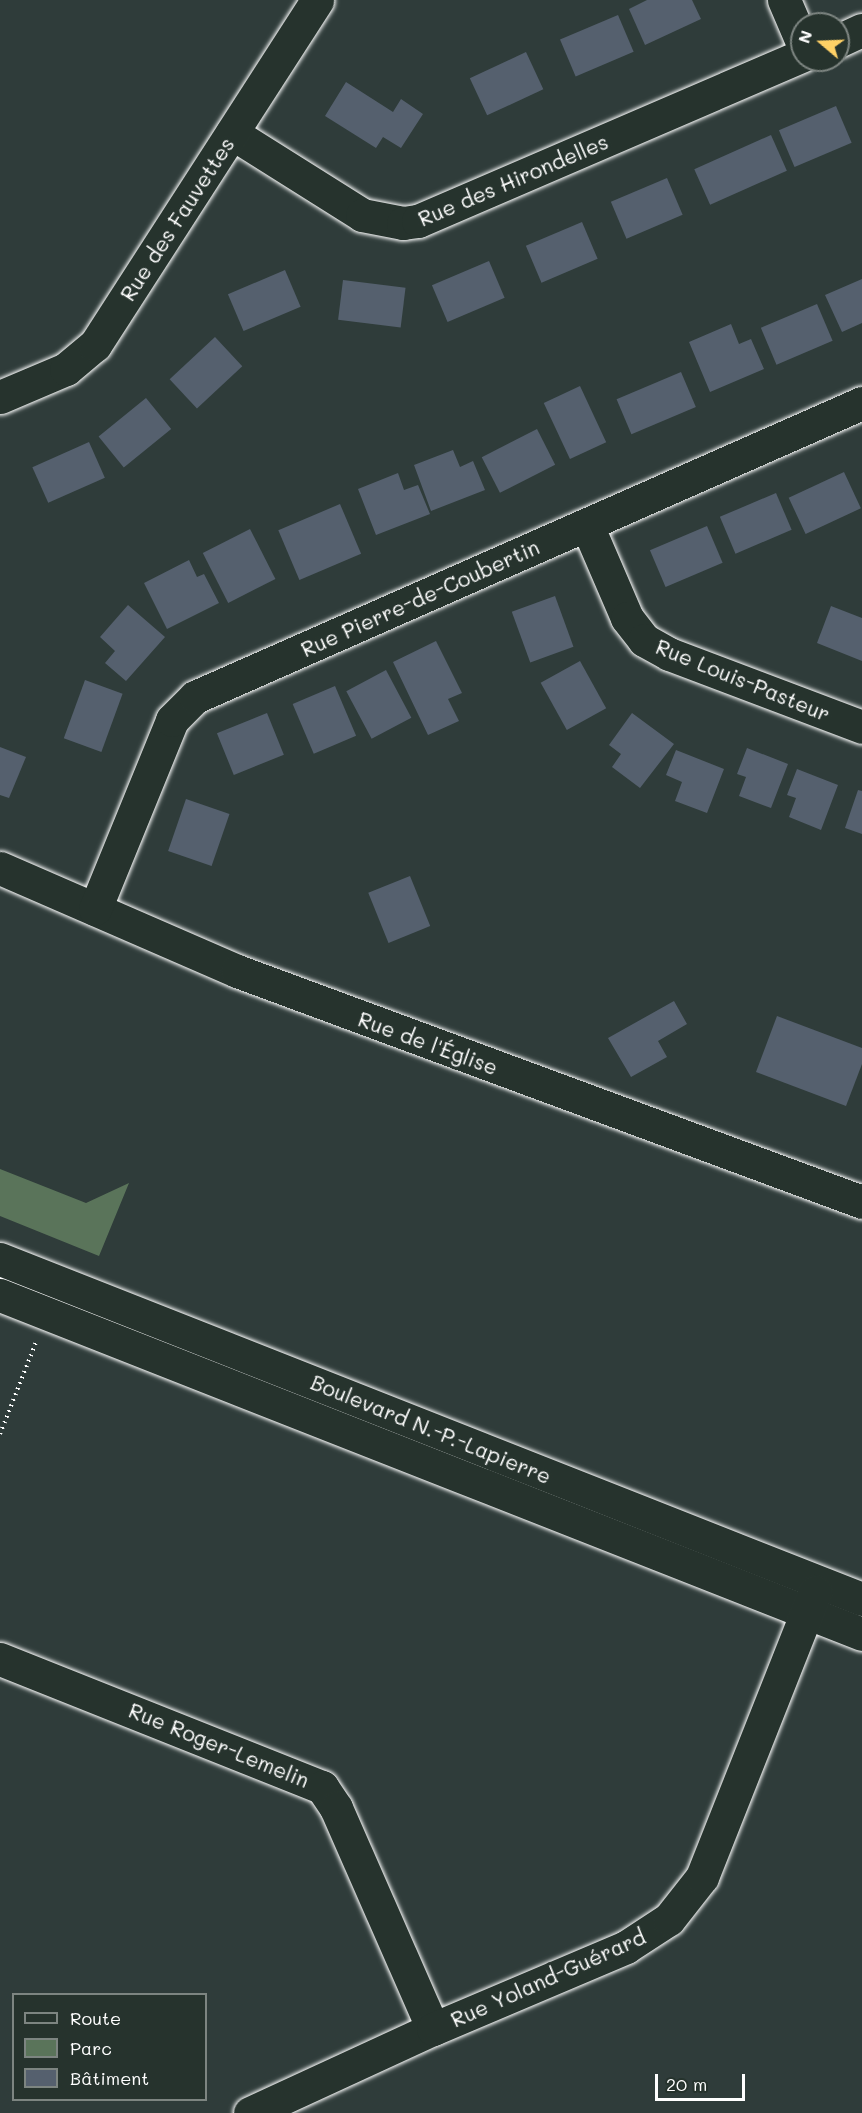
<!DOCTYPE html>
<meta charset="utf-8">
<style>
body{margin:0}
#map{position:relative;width:862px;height:2113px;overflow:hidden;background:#2f3c3a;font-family:Mali,sans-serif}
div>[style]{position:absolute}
.green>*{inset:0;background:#5a745a}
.building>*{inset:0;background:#55606e;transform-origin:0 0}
.path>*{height:4px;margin-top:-2px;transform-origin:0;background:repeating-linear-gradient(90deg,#fff 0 1.5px,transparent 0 6px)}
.roads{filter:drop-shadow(0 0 2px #fff) drop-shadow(0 0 2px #fff)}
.minor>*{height:33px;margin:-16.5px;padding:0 16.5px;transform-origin:16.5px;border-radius:16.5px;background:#26332d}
span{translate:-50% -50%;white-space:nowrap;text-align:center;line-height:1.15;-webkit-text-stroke:6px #26332d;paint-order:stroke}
.street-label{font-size:21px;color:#fff}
.legend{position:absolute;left:12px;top:1993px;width:195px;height:108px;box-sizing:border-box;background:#26332d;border:2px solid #7d8581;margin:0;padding:8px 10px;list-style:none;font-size:18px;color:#fff}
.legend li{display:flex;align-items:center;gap:12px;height:30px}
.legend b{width:30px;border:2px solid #7d8581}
.north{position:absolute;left:790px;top:12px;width:60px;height:60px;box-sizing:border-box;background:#26332d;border:2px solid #7d8581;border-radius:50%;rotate:289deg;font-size:16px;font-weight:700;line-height:24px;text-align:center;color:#fff}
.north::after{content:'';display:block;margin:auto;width:21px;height:27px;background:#ffd166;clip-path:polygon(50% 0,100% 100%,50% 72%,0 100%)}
.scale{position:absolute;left:655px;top:2074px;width:90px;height:27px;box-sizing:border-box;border:3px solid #fff;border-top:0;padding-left:8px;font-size:18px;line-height:21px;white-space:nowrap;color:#fff;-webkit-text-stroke:4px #26332d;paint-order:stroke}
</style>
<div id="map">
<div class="green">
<i style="clip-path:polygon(0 1169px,86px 1203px,129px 1183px,99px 1256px,0 1216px)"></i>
</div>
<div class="building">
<i style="clip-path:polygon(647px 0,692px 0,701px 19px,645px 45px,629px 9px)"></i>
<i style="left:618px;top:15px;width:40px;height:63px;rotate:67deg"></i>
<i style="left:526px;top:52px;width:41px;height:62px;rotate:65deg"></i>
<i style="clip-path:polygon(346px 82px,393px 112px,401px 99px,423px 114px,401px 148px,383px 137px,376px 148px,325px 116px)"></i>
<i style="left:836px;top:106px;width:40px;height:62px;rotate:67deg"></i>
<i style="left:771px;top:135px;width:39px;height:84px;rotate:66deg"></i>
<i style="left:667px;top:178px;width:40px;height:61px;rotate:67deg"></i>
<i style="left:582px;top:222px;width:40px;height:61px;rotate:67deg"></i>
<i style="left:489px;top:261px;width:40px;height:62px;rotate:67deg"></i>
<i style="left:285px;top:270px;width:40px;height:62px;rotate:67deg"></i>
<i style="clip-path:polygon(862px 279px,862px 323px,842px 332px,825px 295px)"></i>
<i style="left:343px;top:280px;width:63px;height:40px;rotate:7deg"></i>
<i style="left:817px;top:304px;width:40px;height:61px;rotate:67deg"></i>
<i style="clip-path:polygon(731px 324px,739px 344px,751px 339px,764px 369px,710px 392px,689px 342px)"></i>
<i style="left:215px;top:337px;width:40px;height:62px;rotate:47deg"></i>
<i style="left:681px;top:372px;width:38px;height:70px;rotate:67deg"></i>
<i style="left:580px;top:386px;width:62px;height:40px;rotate:65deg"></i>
<i style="left:146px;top:398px;width:40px;height:61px;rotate:51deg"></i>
<i style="left:537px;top:429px;width:40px;height:62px;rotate:63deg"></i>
<i style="left:89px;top:442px;width:39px;height:62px;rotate:66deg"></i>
<i style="clip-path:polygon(453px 450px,460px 467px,473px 461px,485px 490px,431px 511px,414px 465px)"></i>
<i style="left:844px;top:472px;width:40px;height:61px;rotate:65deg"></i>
<i style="clip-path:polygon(398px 473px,404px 490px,418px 485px,430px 514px,376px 535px,358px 489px)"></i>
<i style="left:776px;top:493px;width:40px;height:61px;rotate:67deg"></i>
<i style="left:340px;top:504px;width:54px;height:67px;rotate:67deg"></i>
<i style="left:707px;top:526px;width:40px;height:62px;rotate:67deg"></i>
<i style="left:250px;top:529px;width:56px;height:53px;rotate:63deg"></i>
<i style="clip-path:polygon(189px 560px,197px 577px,204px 574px,219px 603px,167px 629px,144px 583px)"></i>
<i style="left:555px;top:596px;width:54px;height:46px;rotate:70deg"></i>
<i style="clip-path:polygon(128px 605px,165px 637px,126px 681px,105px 663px,115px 651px,100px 637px)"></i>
<i style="clip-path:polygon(831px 606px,862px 618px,862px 661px,817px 643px)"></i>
<i style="clip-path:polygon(436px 641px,462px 693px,448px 699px,459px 721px,428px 735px,393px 662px)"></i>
<i style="left:580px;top:661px;width:54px;height:45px;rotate:61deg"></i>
<i style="left:386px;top:670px;width:54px;height:45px;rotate:62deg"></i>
<i style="left:85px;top:680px;width:40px;height:62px;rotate:20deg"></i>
<i style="left:335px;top:686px;width:54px;height:46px;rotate:67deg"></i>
<i style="left:267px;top:713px;width:45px;height:54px;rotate:68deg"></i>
<i style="clip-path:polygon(632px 713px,674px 744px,640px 788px,612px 767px,621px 754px,609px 745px)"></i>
<i style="clip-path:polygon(0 747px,26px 757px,9px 798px,0 795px)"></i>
<i style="clip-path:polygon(747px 748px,788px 764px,771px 808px,739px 796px,746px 777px,737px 774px)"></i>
<i style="clip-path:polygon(676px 750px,724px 769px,707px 813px,675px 801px,682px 782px,666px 775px)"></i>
<i style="clip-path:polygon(797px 769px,838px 785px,821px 830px,789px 817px,796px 798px,787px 795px)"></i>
<i style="clip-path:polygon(858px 790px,862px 791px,862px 834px,845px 828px)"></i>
<i style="left:186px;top:799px;width:46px;height:55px;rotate:19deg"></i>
<i style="left:410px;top:876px;width:54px;height:45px;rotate:68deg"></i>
<i style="clip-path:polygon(674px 1001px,687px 1024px,658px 1041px,667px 1057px,631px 1077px,608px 1038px)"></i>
<i style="clip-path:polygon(777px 1016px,862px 1048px,862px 1064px,846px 1106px,756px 1072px)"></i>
</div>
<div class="path">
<i style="left:0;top:1434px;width:99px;rotate:-68.6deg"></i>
</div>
<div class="roads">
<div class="minor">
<i style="left:784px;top:0;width:46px;rotate:66.8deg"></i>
<i style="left:838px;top:41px;width:26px;rotate:-25deg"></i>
<i style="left:232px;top:133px;width:154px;rotate:32.2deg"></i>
<i style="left:362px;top:215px;width:42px;rotate:11deg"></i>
<i style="left:403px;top:223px;width:15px;rotate:-8deg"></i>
<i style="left:418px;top:221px;width:418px;rotate:-23.3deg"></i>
<i style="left:0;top:397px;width:72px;rotate:-23deg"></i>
<i style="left:66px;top:369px;width:38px;rotate:-40deg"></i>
<i style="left:95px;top:345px;width:410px;rotate:-57.2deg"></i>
<i style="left:587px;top:525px;width:101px;rotate:66.7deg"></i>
<i style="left:627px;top:618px;width:28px;rotate:52deg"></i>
<i style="left:644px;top:640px;width:29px;rotate:29deg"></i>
<i style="left:669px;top:654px;width:206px;rotate:20.7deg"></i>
<i style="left:0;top:868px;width:258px;rotate:23.5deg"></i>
<i style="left:237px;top:971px;width:666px;rotate:20.28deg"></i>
<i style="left:95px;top:909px;width:204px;rotate:-67.8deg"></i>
<i style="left:172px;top:720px;width:33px;rotate:-45deg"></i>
<i style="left:195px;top:697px;width:729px;rotate:-23.79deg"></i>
<i style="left:0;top:1259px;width:927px;rotate:21.53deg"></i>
<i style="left:0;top:1295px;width:926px;rotate:21.47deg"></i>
<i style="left:0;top:1659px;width:347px;rotate:21.7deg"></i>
<i style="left:322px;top:1787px;width:25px;rotate:56deg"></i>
<i style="left:336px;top:1808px;width:241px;rotate:66.3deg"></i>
<i style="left:250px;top:2113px;width:201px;rotate:-24.7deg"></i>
<i style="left:433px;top:2029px;width:210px;rotate:-23deg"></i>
<i style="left:626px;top:1947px;width:51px;rotate:-33.1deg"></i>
<i style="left:669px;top:1919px;width:53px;rotate:-51.8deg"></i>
<i style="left:702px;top:1877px;width:307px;rotate:-68.4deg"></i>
</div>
</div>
<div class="street-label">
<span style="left:513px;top:180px;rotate:-23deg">Rue des Hirondelles</span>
<span style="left:177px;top:219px;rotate:-57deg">Rue des Fauvettes</span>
<span style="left:420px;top:598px;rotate:-24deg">Rue Pierre-de-Coubertin</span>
<span style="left:743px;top:680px;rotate:22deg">Rue Louis-Pasteur</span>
<span style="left:428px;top:1043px;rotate:20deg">Rue de l'Église</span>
<span style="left:431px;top:1429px;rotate:22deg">Boulevard N.-P.-Lapierre</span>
<span style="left:219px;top:1745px;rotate:22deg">Rue Roger-Lemelin</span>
<span style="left:548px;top:1978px;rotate:-24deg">Rue Yoland-Guérard</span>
</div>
<ul class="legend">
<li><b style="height:8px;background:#26332d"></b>Route</li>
<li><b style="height:16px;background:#5a745a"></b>Parc</li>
<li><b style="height:16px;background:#55606e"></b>Bâtiment</li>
</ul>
<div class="north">N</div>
<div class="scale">20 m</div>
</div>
